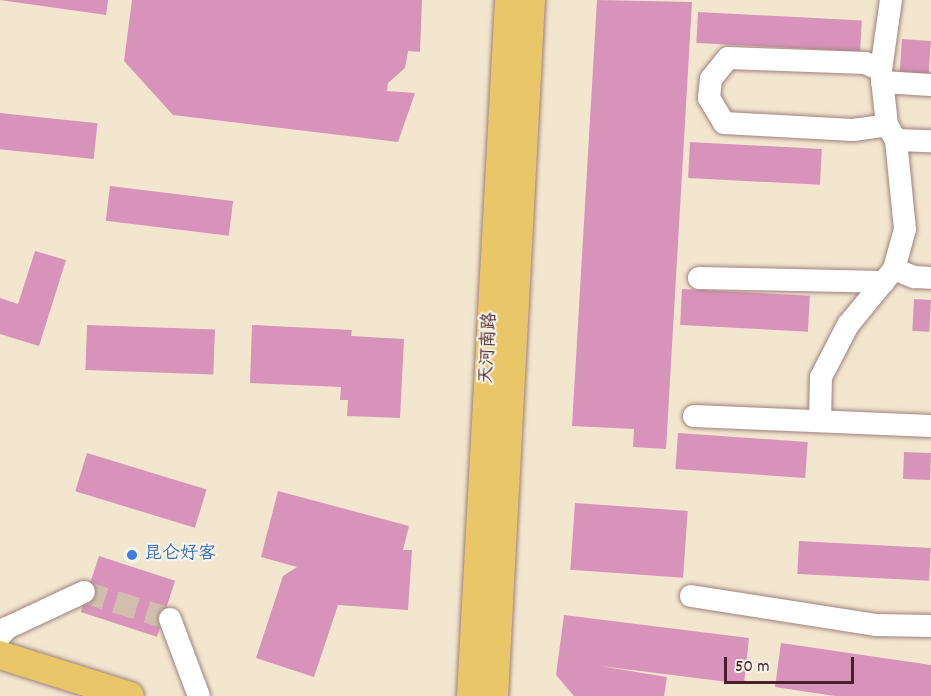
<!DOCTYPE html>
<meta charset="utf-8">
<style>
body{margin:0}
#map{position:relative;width:931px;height:696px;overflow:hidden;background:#f3e6cf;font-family:Dekko,"LXGW WenKai TC",sans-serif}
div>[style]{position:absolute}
.building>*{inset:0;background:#d893ba;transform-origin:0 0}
.minor-tunnel>*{height:22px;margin-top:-11px;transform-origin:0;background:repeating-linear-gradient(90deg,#d1beae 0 22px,transparent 0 33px)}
.roads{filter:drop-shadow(0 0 2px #9e827d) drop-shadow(0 0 2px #9e827d)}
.minor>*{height:22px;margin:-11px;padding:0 11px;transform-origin:11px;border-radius:11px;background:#fff}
.major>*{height:28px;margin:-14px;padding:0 14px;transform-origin:14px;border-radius:14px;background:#e9c769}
.dots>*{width:16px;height:16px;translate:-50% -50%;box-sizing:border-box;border:3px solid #f7f3e8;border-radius:50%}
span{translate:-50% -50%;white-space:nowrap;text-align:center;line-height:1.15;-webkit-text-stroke:4.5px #f7f3e8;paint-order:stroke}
.street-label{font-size:18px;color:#4a1f2b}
.shop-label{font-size:18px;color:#366cbe}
.left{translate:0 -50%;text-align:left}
.scale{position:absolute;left:724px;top:657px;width:130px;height:27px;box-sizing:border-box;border:3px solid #4a1f2b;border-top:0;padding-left:8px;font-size:18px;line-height:21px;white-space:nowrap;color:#4a1f2b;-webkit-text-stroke:4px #f7f3e8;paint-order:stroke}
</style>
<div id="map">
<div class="building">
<i style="clip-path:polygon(0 0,108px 0,106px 15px)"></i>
<i style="clip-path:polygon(132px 0,422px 0,420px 52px,408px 51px,405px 68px,388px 83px,387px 91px,415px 93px,398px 142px,173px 115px,124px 61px)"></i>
<i style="clip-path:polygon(597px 0,692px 2px,666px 449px,633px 447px,634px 429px,572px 426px)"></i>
<i style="left:698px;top:12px;width:164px;height:31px;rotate:3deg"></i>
<i style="left:902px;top:39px;width:29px;height:33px;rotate:4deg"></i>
<i style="left:0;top:113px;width:98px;height:36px;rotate:6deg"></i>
<i style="left:690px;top:142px;width:132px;height:36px;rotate:3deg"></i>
<i style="left:110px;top:186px;width:124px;height:35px;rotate:7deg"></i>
<i style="clip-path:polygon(35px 251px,66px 260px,39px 346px,0 334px,0 298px,18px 304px)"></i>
<i style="left:682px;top:289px;width:128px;height:36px;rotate:3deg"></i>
<i style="left:914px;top:299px;width:17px;height:32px;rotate:3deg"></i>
<i style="left:87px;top:325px;width:128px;height:45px;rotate:2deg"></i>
<i style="clip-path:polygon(252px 325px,352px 330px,351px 336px,404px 339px,400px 418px,347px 416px,348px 400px,340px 400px,341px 387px,250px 383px)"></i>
<i style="left:678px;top:433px;width:130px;height:36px;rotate:4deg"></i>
<i style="left:904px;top:452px;width:27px;height:27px;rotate:2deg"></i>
<i style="left:87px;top:453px;width:125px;height:40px;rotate:17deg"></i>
<i style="clip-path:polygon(278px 491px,409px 526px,403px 550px,412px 550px,408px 610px,338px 605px,314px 677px,256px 658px,283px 576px,297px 567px,261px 557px)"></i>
<i style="left:575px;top:503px;width:113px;height:67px;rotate:4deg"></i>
<i style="left:799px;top:541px;width:132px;height:33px;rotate:3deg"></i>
<i style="left:99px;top:556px;width:80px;height:59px;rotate:18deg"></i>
<i style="clip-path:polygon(564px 615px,749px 638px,744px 684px,600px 666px,667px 677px,664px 696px,574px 696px,556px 675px)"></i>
<i style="clip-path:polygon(781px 643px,931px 665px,931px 696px,835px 696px,775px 687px)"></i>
</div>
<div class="minor-tunnel">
<i style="left:84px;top:592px;width:90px;rotate:17.4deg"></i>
</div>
<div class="roads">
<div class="minor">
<i style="left:881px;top:70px;width:17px;rotate:-156deg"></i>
<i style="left:865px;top:63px;width:137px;rotate:-177.9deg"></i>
<i style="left:728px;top:58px;width:27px;rotate:129deg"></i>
<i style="left:711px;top:79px;width:19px;rotate:96deg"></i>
<i style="left:709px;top:98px;width:29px;rotate:59deg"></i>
<i style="left:724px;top:123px;width:129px;rotate:3.1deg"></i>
<i style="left:853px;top:130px;width:34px;rotate:-8deg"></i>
<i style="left:882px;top:82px;width:49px;rotate:3.5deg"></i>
<i style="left:896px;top:140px;width:35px;rotate:2deg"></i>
<i style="left:894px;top:269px;width:22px;rotate:22deg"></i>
<i style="left:914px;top:277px;width:17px;rotate:3deg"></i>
<i style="left:699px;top:278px;width:185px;rotate:1.2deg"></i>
<i style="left:694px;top:416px;width:237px;rotate:2.4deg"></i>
<i style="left:820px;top:421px;width:44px;rotate:-88.7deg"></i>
<i style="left:821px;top:377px;width:59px;rotate:-62.6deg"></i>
<i style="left:848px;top:325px;width:72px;rotate:-50.6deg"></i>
<i style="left:894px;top:269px;width:41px;rotate:-74.6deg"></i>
<i style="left:905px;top:229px;width:89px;rotate:-95.8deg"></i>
<i style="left:896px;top:140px;width:17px;rotate:-121deg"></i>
<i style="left:887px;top:125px;width:55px;rotate:-96.2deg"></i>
<i style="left:881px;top:70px;width:71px;rotate:-81.9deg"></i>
<i style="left:691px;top:596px;width:188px;rotate:8.9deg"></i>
<i style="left:877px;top:625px;width:54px;rotate:1.1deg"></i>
<i style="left:170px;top:619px;width:82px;rotate:69.4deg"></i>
<i style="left:0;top:636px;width:11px;rotate:-49deg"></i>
<i style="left:7px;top:628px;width:85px;rotate:-25.1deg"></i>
</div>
<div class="major">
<i style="left:0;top:655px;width:136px;rotate:17.5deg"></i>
<i style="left:471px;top:696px;width:697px;rotate:-86.87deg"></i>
<i style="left:494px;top:696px;width:697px;rotate:-86.96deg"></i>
</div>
</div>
<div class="dots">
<i style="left:132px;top:555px;background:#3f7fe0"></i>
</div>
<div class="street-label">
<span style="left:490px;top:348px;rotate:-87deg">天河南路</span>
</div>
<div class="shop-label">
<span class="left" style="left:144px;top:555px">昆仑好客</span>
</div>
<div class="scale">50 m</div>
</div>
